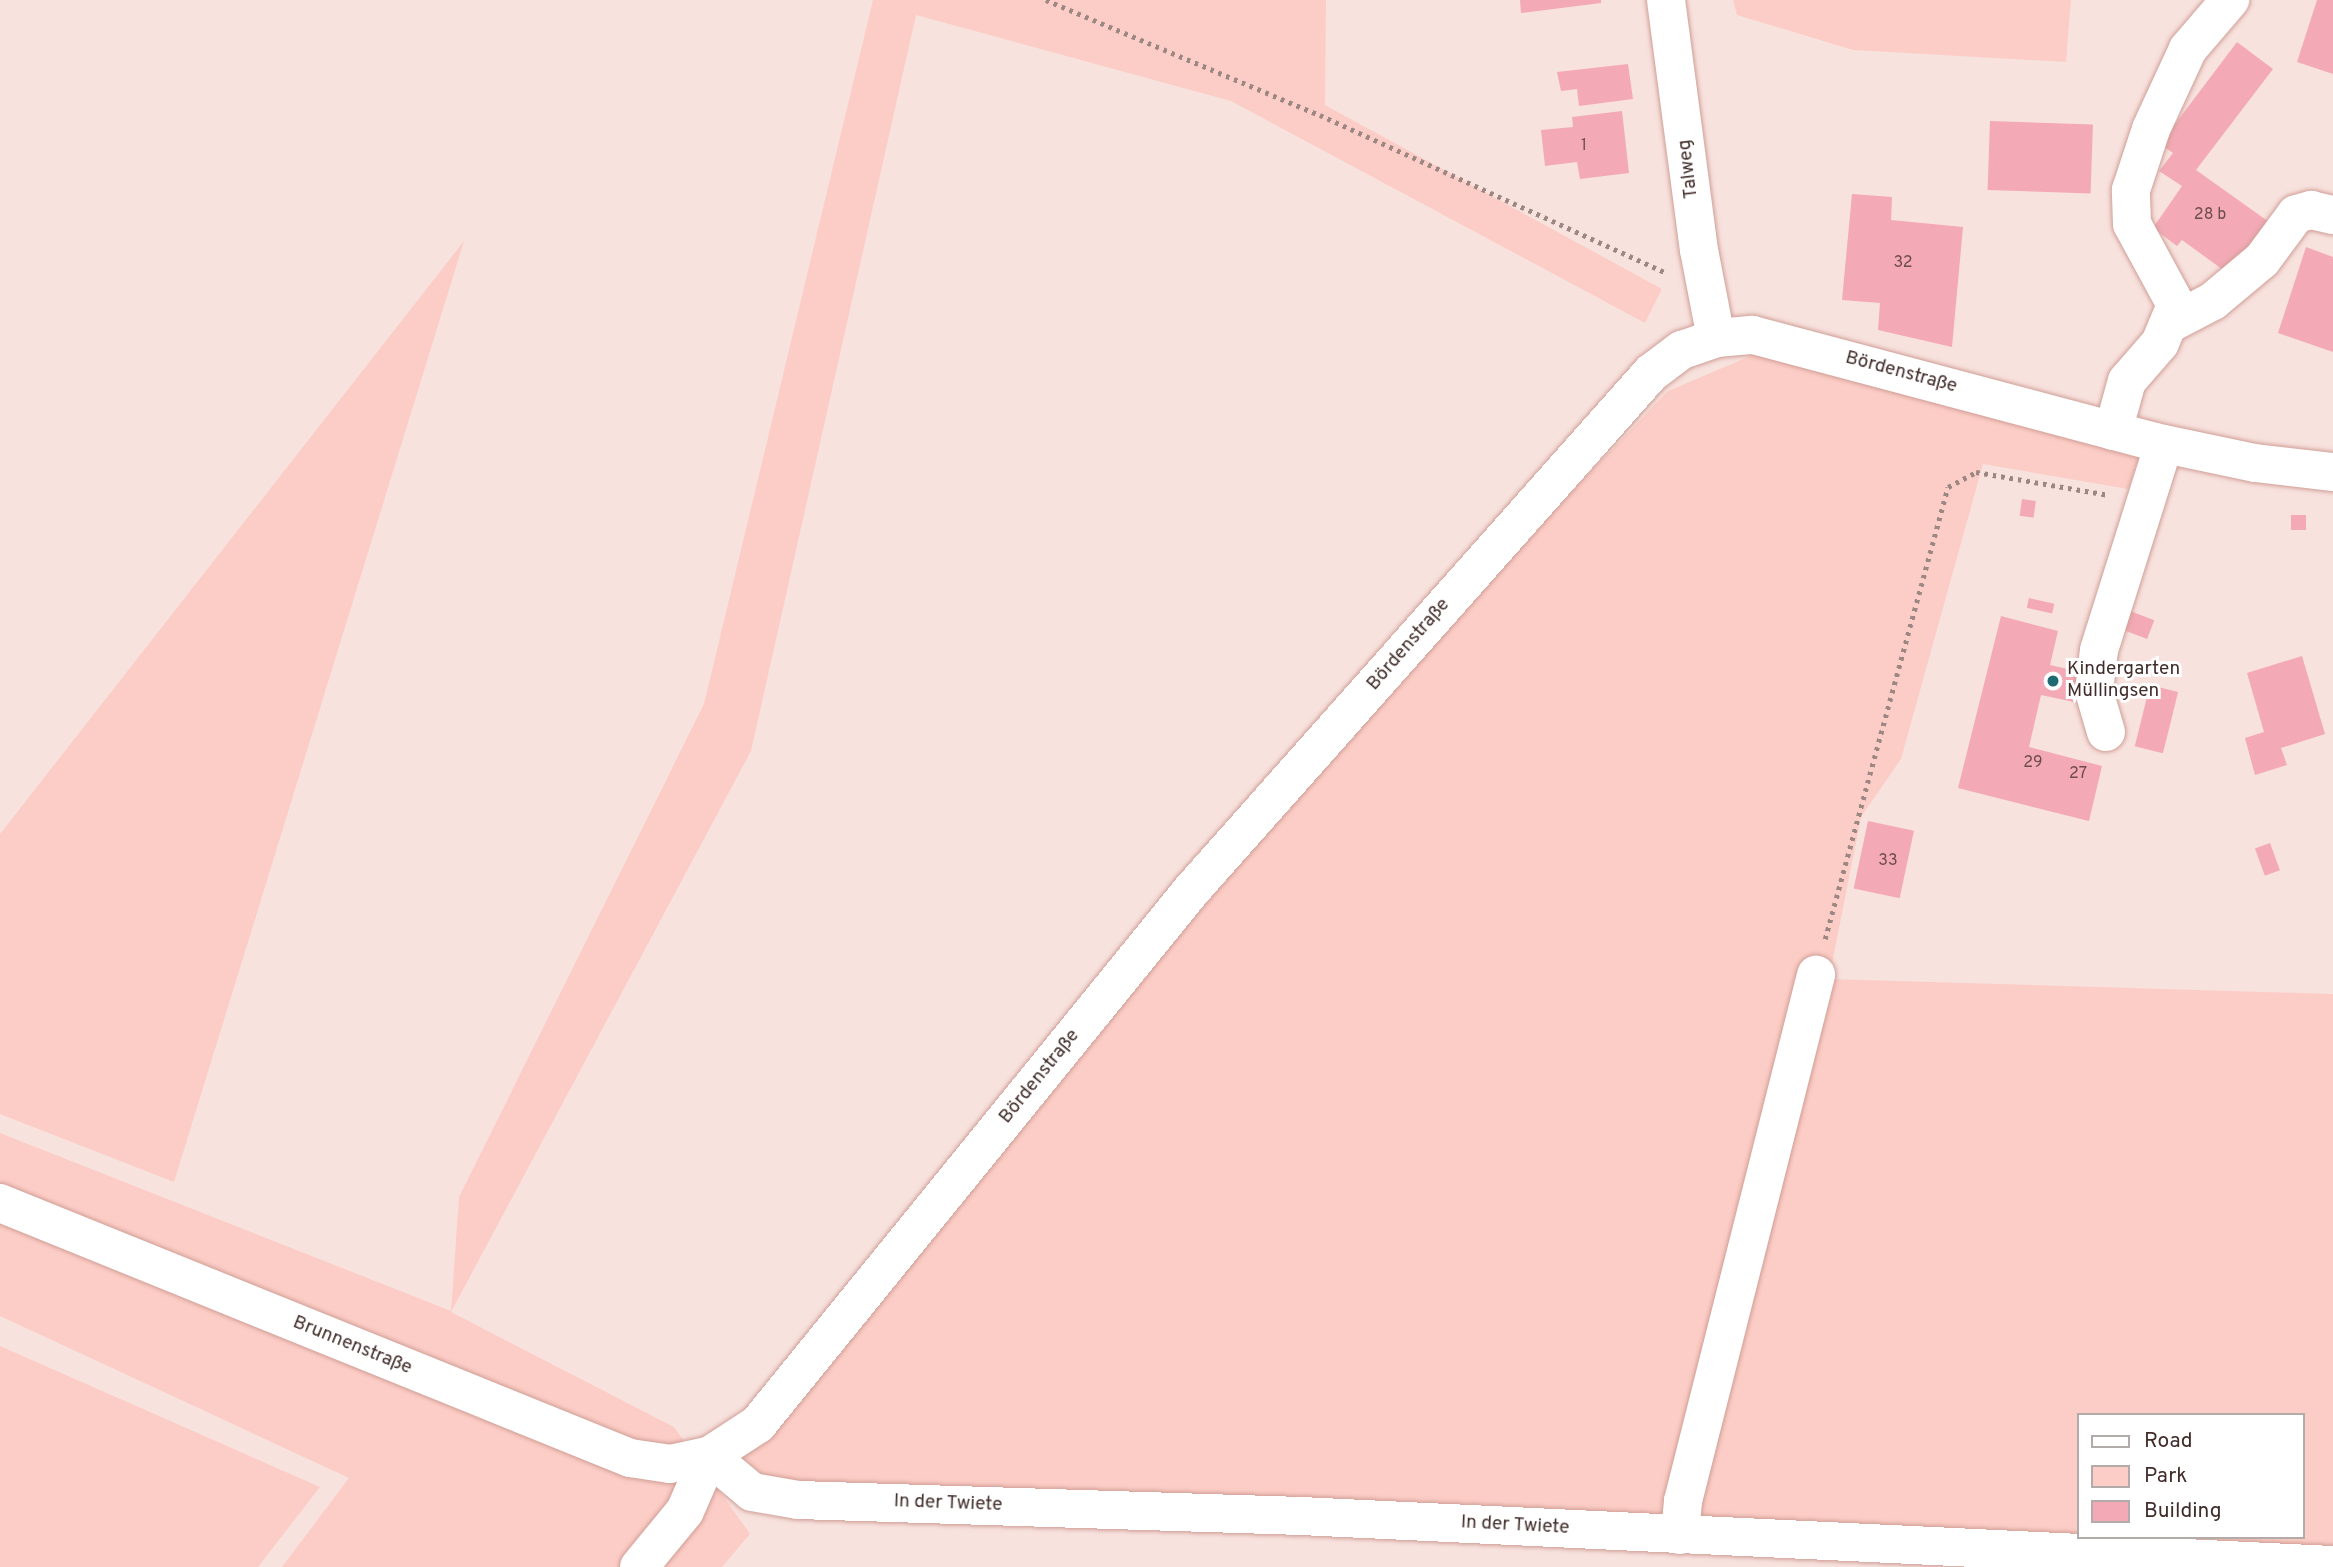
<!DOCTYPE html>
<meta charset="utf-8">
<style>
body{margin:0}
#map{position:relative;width:2333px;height:1567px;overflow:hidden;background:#f8e2de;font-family:Overpass,sans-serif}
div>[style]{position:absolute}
.green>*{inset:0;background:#fccdc6}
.building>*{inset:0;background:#f3aab6;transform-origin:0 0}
.path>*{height:4.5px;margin-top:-2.25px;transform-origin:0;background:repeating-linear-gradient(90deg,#9c8783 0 3.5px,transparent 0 8.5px)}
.roads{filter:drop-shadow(0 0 2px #d09e96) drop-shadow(0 0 2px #d09e96)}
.minor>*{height:38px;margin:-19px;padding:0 19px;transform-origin:19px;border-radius:19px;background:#fff}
.dots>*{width:19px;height:19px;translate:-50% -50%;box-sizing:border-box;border:4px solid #fff;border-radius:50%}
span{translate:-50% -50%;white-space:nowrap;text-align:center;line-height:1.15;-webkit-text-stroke:6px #fff;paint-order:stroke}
.number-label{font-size:16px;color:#6d4c4c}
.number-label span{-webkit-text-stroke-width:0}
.street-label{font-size:19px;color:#402c29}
.poi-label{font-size:19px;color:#402c29}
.left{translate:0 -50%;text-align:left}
.legend{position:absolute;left:2077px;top:1413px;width:228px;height:126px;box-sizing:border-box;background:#fff;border:2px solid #b3aba9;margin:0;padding:9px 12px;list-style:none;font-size:21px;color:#402c29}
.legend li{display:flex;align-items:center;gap:14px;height:35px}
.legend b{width:35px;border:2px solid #b3aba9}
</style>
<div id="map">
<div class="green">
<i style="clip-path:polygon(873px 0,1326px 0,1325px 105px,1662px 289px,1645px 323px,1231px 101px,916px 15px,751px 751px,451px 1312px,674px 1427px,750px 1534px,722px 1567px,282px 1567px,349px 1478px,0 1316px,0 1133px,451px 1311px,459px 1197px,704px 704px)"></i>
<i style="clip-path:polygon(1733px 0,2071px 0,2066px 62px,1853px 50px,1737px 15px)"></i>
<i style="clip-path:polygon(464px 241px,174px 1182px,0 1114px,0 834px)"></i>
<i style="clip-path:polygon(evenodd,1760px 352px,2141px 451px,2128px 489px,1983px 464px,1901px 759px,1861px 817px,1829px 979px,2333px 994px,2333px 1548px,778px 1487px,740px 1456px,1423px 647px,1668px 391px,1760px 352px,2079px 1415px,2303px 1415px,2303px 1537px,2079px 1537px,2079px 1415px)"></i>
<i style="clip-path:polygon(0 1346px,320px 1487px,258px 1567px,0 1567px)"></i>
</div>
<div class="building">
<i style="clip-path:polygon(1520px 0,1601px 0,1601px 3px,1521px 13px)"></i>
<i style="clip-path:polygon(2317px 0,2333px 0,2333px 74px,2297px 62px)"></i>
<i style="clip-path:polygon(2237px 42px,2273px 69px,2196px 170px,2269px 222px,2233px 277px,2182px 240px,2177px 246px,2153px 228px,2182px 186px,2159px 171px,2173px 153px,2160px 144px)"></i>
<i style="clip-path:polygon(1628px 64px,1633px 99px,1579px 106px,1577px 89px,1561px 91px,1557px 72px)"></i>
<i style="clip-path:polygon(1622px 111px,1629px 173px,1580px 179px,1577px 162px,1545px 166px,1541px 130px,1573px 127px,1572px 117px)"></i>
<i style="left:1990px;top:121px;width:103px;height:69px;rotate:2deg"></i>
<i style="clip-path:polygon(1852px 194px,1892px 197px,1891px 220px,1963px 227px,1952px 347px,1878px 330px,1880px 303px,1842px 300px)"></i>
<i style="clip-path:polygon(2306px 247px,2333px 257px,2333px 352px,2278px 333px)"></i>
<i style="left:2022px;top:499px;width:14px;height:17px;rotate:8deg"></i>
<i style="left:2291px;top:515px;width:15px;height:15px"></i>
<i style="left:2029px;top:598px;width:26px;height:10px;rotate:13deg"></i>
<i style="left:2130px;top:611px;width:26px;height:20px;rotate:21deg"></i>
<i style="clip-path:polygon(2001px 616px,2058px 631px,2050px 665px,2081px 672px,2074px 702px,2041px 695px,2029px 747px,2102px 766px,2089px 821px,1958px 788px)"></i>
<i style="clip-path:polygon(2302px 656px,2325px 734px,2281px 748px,2287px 765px,2255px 775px,2245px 738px,2264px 732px,2247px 673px)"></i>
<i style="left:2150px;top:685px;width:29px;height:63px;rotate:14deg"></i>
<i style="left:1868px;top:821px;width:47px;height:69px;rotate:12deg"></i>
<i style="left:2270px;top:843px;width:29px;height:16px;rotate:70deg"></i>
</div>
<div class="path">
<i style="left:1046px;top:0;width:297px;rotate:22.8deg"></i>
<i style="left:1320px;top:115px;width:378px;rotate:24.5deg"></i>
<i style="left:1825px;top:939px;width:468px;rotate:-74.8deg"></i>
<i style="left:1948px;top:487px;width:32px;rotate:-28deg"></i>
<i style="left:1976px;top:472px;width:135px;rotate:9.8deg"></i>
</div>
<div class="roads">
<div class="minor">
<i style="left:1666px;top:0;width:252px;rotate:82.5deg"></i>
<i style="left:1699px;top:250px;width:90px;rotate:79.1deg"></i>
<i style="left:2171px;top:323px;width:47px;rotate:-27.6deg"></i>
<i style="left:2213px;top:301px;width:64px;rotate:-39.9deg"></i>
<i style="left:2262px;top:260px;width:57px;rotate:-53.5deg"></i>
<i style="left:2296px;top:214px;width:16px;rotate:-15deg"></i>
<i style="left:2311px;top:210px;width:23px;rotate:13deg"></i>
<i style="left:2113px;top:431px;width:52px;rotate:-74.4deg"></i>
<i style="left:2127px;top:381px;width:50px;rotate:-49deg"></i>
<i style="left:2160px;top:343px;width:41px;rotate:-67.2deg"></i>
<i style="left:2176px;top:305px;width:92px;rotate:-118.5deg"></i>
<i style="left:2132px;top:224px;width:34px;rotate:-92deg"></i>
<i style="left:2131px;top:190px;width:64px;rotate:-71.8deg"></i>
<i style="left:2151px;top:129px;width:88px;rotate:-65.2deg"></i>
<i style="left:2188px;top:49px;width:65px;rotate:-49.4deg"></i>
<i style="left:2106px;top:732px;width:43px;rotate:-106.3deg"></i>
<i style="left:2094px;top:691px;width:41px;rotate:-83deg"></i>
<i style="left:2099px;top:650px;width:216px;rotate:-72.5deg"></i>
<i style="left:0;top:1203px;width:680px;rotate:22.04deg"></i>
<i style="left:630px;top:1458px;width:40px;rotate:8.5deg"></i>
<i style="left:670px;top:1464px;width:40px;rotate:-12deg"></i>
<i style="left:709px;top:1456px;width:59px;rotate:-33.1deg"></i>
<i style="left:758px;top:1424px;width:685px;rotate:-50.92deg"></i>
<i style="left:1190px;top:892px;width:694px;rotate:-48.39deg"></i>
<i style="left:1651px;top:373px;width:39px;rotate:-37deg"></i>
<i style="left:1682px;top:350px;width:36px;rotate:-19deg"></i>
<i style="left:1716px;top:338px;width:37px;rotate:-5deg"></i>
<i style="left:1753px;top:335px;width:416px;rotate:14.9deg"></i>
<i style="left:2155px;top:442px;width:102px;rotate:11.9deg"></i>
<i style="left:2255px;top:463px;width:79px;rotate:6.6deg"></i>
<i style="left:709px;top:1456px;width:56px;rotate:39.9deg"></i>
<i style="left:752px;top:1492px;width:47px;rotate:9.9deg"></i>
<i style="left:798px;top:1500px;width:503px;rotate:1.82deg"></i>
<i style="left:1301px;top:1516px;width:1033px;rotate:2.72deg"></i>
<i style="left:1680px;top:1535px;width:34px;rotate:-85deg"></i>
<i style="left:1683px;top:1501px;width:543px;rotate:-75.81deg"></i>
<i style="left:639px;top:1567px;width:72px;rotate:-50.6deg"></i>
<i style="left:685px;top:1511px;width:60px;rotate:-66.4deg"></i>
</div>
</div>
<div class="dots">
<i style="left:2053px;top:681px;background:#1f6973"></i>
</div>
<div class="number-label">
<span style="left:1584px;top:146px">1</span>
<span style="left:2210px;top:215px">28 b</span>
<span style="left:1903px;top:263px">32</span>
<span style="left:2033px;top:763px">29</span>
<span style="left:2078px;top:774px">27</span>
<span style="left:1888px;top:861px">33</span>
</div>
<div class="street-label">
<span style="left:1689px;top:169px;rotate:-97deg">Talweg</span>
<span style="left:1901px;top:373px;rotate:15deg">Bördenstraße</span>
<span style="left:1409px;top:645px;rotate:-49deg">Bördenstraße</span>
<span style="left:1040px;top:1077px;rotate:-51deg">Bördenstraße</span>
<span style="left:352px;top:1346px;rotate:22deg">Brunnenstraße</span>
<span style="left:948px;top:1504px;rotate:2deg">In der Twiete</span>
<span style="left:1515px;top:1526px;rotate:3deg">In der Twiete</span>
</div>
<div class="poi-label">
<span class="left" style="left:2067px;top:681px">Kindergarten<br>Müllingsen</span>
</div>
<ul class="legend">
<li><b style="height:9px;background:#fff"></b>Road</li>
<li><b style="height:19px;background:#fccdc6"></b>Park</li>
<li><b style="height:19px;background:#f3aab6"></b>Building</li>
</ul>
</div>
